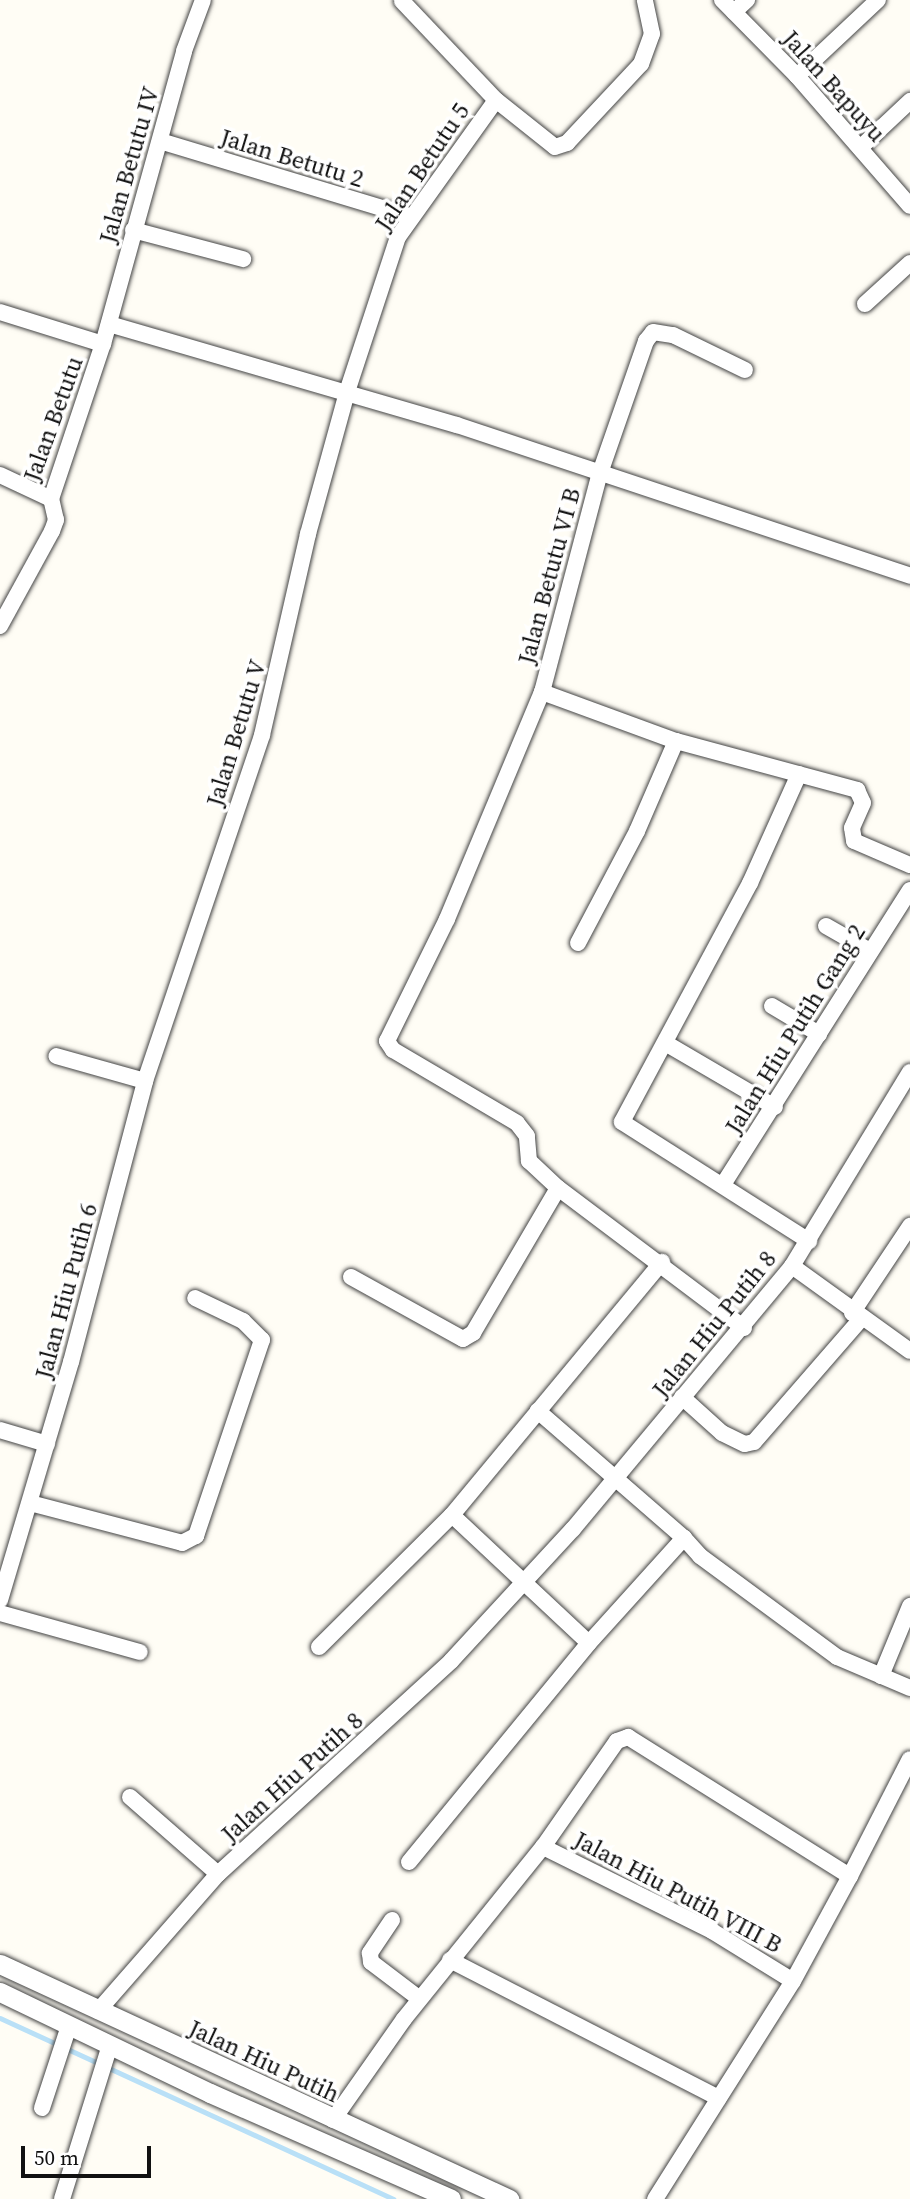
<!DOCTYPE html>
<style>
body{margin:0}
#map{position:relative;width:910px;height:2199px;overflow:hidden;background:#fffdf5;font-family:"Source Serif 4",serif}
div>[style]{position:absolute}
.stream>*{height:5px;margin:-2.5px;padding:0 2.5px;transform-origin:2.5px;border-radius:2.5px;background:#b9e0f7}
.roads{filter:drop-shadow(0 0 2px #444) drop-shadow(0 0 2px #444)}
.minor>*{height:16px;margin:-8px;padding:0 8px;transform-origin:8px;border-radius:8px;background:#fff}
.tertiary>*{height:19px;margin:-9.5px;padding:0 9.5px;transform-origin:9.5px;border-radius:9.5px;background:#fff}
span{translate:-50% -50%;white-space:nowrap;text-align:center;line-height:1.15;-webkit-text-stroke:7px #fff;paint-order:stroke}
.street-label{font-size:24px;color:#111}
.scale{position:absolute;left:21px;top:2146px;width:130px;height:32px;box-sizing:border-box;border:4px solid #111;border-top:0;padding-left:9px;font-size:21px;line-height:24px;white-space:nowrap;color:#111;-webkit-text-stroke:5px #fff;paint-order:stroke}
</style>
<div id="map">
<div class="stream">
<i style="left:0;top:2018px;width:433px;rotate:24.7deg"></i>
</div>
<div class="roads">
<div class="minor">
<i style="left:722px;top:0;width:107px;rotate:45.4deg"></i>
<i style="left:797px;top:76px;width:172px;rotate:49deg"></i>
<i style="left:402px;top:1px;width:137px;rotate:46.5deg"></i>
<i style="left:734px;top:12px;width:18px;rotate:-43deg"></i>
<i style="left:797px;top:76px;width:111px;rotate:-43.2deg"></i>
<i style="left:160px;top:141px;width:262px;rotate:16.8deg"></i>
<i style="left:860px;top:148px;width:69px;rotate:-43.2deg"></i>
<i style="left:133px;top:230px;width:114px;rotate:14.8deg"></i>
<i style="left:865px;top:304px;width:61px;rotate:-42.3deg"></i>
<i style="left:0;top:312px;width:108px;rotate:17.3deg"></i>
<i style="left:109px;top:324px;width:362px;rotate:16.2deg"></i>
<i style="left:457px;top:425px;width:478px;rotate:18.4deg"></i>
<i style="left:0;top:475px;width:56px;rotate:25.2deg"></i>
<i style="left:51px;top:499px;width:163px;rotate:-71.5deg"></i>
<i style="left:103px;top:344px;width:304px;rotate:-74.5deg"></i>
<i style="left:184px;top:51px;width:54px;rotate:-69.6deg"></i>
<i style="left:0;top:626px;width:108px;rotate:-61.3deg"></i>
<i style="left:52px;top:531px;width:12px;rotate:-70deg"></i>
<i style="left:56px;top:520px;width:22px;rotate:-103deg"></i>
<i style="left:542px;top:692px;width:143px;rotate:20.1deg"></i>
<i style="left:676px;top:741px;width:188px;rotate:15.1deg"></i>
<i style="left:857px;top:790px;width:14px;rotate:65deg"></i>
<i style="left:863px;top:803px;width:27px;rotate:114deg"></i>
<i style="left:852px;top:828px;width:13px;rotate:81deg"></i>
<i style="left:854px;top:841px;width:61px;rotate:23.2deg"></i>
<i style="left:799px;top:774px;width:120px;rotate:114.2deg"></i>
<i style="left:750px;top:883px;width:271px;rotate:118.2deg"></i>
<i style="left:622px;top:1122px;width:222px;rotate:32.5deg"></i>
<i style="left:826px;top:926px;width:51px;rotate:29.6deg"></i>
<i style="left:578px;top:943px;width:127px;rotate:-62.2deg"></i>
<i style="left:637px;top:831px;width:98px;rotate:-66.6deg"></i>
<i style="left:772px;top:1006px;width:55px;rotate:30.8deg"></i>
<i style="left:667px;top:1044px;width:125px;rotate:30.3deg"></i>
<i style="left:145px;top:1081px;width:365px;rotate:-71.3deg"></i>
<i style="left:262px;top:735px;width:206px;rotate:-77.1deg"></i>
<i style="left:308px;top:534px;width:147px;rotate:-74.6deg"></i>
<i style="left:347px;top:392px;width:163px;rotate:-71.8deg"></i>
<i style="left:398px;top:237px;width:168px;rotate:-54.4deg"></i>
<i style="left:496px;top:100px;width:75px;rotate:38.5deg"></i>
<i style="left:555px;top:147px;width:13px;rotate:-18deg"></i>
<i style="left:567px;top:143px;width:108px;rotate:-46.9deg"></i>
<i style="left:641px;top:64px;width:32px;rotate:-70deg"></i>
<i style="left:652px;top:34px;width:35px;rotate:-102deg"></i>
<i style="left:724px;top:1183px;width:347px;rotate:-57.6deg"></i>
<i style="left:792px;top:1266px;width:145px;rotate:35.8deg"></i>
<i style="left:351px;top:1277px;width:128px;rotate:29deg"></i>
<i style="left:463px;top:1339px;width:12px;rotate:-31deg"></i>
<i style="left:473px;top:1333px;width:168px;rotate:-59.6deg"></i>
<i style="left:852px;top:1313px;width:105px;rotate:-56.3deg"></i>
<i style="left:744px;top:1328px;width:233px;rotate:-143deg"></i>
<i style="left:558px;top:1188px;width:40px;rotate:-137deg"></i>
<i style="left:529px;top:1161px;width:25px;rotate:-95deg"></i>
<i style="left:527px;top:1136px;width:16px;rotate:-128deg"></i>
<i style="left:517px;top:1123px;width:144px;rotate:-149.5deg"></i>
<i style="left:393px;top:1050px;width:11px;rotate:-124deg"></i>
<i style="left:387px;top:1041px;width:136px;rotate:-63.8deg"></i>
<i style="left:447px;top:919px;width:246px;rotate:-67.3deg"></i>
<i style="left:542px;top:692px;width:227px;rotate:-75.2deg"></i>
<i style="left:600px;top:473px;width:140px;rotate:-70.8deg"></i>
<i style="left:646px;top:341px;width:11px;rotate:-52deg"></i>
<i style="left:653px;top:332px;width:20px;rotate:9deg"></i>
<i style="left:673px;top:335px;width:80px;rotate:25.9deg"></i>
<i style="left:682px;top:1397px;width:54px;rotate:42deg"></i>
<i style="left:722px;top:1433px;width:25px;rotate:26deg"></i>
<i style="left:745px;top:1444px;width:9px;rotate:-13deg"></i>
<i style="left:754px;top:1442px;width:163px;rotate:-49deg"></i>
<i style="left:0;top:1430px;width:49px;rotate:16.6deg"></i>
<i style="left:30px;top:1503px;width:157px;rotate:14.7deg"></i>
<i style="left:182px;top:1543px;width:16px;rotate:-27deg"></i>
<i style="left:196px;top:1536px;width:207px;rotate:-71.4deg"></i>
<i style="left:262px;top:1340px;width:27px;rotate:-135deg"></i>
<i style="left:243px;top:1321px;width:53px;rotate:-154.4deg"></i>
<i style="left:452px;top:1515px;width:187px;rotate:43.1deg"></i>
<i style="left:684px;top:1538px;width:24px;rotate:48deg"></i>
<i style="left:700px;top:1556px;width:170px;rotate:36.4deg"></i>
<i style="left:837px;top:1657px;width:79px;rotate:23deg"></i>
<i style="left:0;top:1600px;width:248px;rotate:-73.4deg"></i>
<i style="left:71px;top:1362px;width:291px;rotate:-75.2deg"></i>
<i style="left:145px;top:1081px;width:92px;rotate:-164.3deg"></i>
<i style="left:0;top:1613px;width:145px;rotate:15.6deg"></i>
<i style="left:319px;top:1647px;width:187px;rotate:-44.8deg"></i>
<i style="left:452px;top:1515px;width:329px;rotate:-50.3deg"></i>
<i style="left:881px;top:1676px;width:76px;rotate:-67.5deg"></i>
<i style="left:130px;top:1797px;width:117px;rotate:41.2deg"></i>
<i style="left:543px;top:1847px;width:129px;rotate:-55.1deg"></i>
<i style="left:617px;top:1741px;width:12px;rotate:-20deg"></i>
<i style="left:628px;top:1737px;width:262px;rotate:32.1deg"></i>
<i style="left:850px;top:1876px;width:119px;rotate:118.5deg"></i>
<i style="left:409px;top:1862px;width:283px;rotate:-50.6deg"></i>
<i style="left:589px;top:1643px;width:142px;rotate:-47.9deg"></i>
<i style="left:684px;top:1538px;width:194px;rotate:-139deg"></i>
<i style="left:850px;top:1876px;width:131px;rotate:-62.9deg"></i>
<i style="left:392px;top:1920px;width:40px;rotate:124deg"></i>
<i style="left:370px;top:1953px;width:9px;rotate:84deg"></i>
<i style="left:371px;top:1962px;width:61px;rotate:37.1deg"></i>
<i style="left:450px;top:1960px;width:302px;rotate:27.2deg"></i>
<i style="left:98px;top:2011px;width:182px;rotate:-48.8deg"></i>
<i style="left:218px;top:1874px;width:316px;rotate:-42.4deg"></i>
<i style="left:451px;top:1661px;width:180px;rotate:-47.3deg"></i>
<i style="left:573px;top:1529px;width:342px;rotate:-50.2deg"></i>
<i style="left:792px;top:1266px;width:227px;rotate:-58.7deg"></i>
<i style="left:42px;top:2108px;width:86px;rotate:-71.8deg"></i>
<i style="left:333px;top:2120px;width:123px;rotate:-54.9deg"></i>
<i style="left:404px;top:2019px;width:221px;rotate:-51.1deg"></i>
<i style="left:543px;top:1847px;width:189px;rotate:26.4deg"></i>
<i style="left:712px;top:1931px;width:95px;rotate:31.7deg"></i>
<i style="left:793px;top:1981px;width:258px;rotate:122.3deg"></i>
<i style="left:62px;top:2199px;width:161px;rotate:-72.7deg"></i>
</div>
<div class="tertiary">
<i style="left:0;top:1964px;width:561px;rotate:24.78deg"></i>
<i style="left:0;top:1992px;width:233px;rotate:25.7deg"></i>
<i style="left:210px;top:2093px;width:263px;rotate:23.7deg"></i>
</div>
</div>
<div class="street-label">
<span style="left:834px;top:86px;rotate:48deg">Jalan Bapuyu</span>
<span style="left:292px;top:158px;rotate:17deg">Jalan Betutu 2</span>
<span style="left:129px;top:165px;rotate:-74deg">Jalan Betutu IV</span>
<span style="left:422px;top:167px;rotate:-56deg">Jalan Betutu 5</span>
<span style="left:53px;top:419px;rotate:-70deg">Jalan Betutu</span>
<span style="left:549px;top:576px;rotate:-75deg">Jalan Betutu VI B</span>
<span style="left:236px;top:733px;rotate:-73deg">Jalan Betutu V</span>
<span style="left:795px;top:1029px;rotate:-58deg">Jalan Hiu Putih Gang 2</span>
<span style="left:66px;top:1291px;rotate:-75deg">Jalan Hiu Putih 6</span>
<span style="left:714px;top:1324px;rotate:-51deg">Jalan Hiu Putih 8</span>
<span style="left:292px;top:1777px;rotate:-42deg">Jalan Hiu Putih 8</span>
<span style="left:678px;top:1892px;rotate:28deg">Jalan Hiu Putih VIII B</span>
<span style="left:264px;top:2061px;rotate:25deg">Jalan Hiu Putih</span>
</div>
<div class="scale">50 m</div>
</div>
